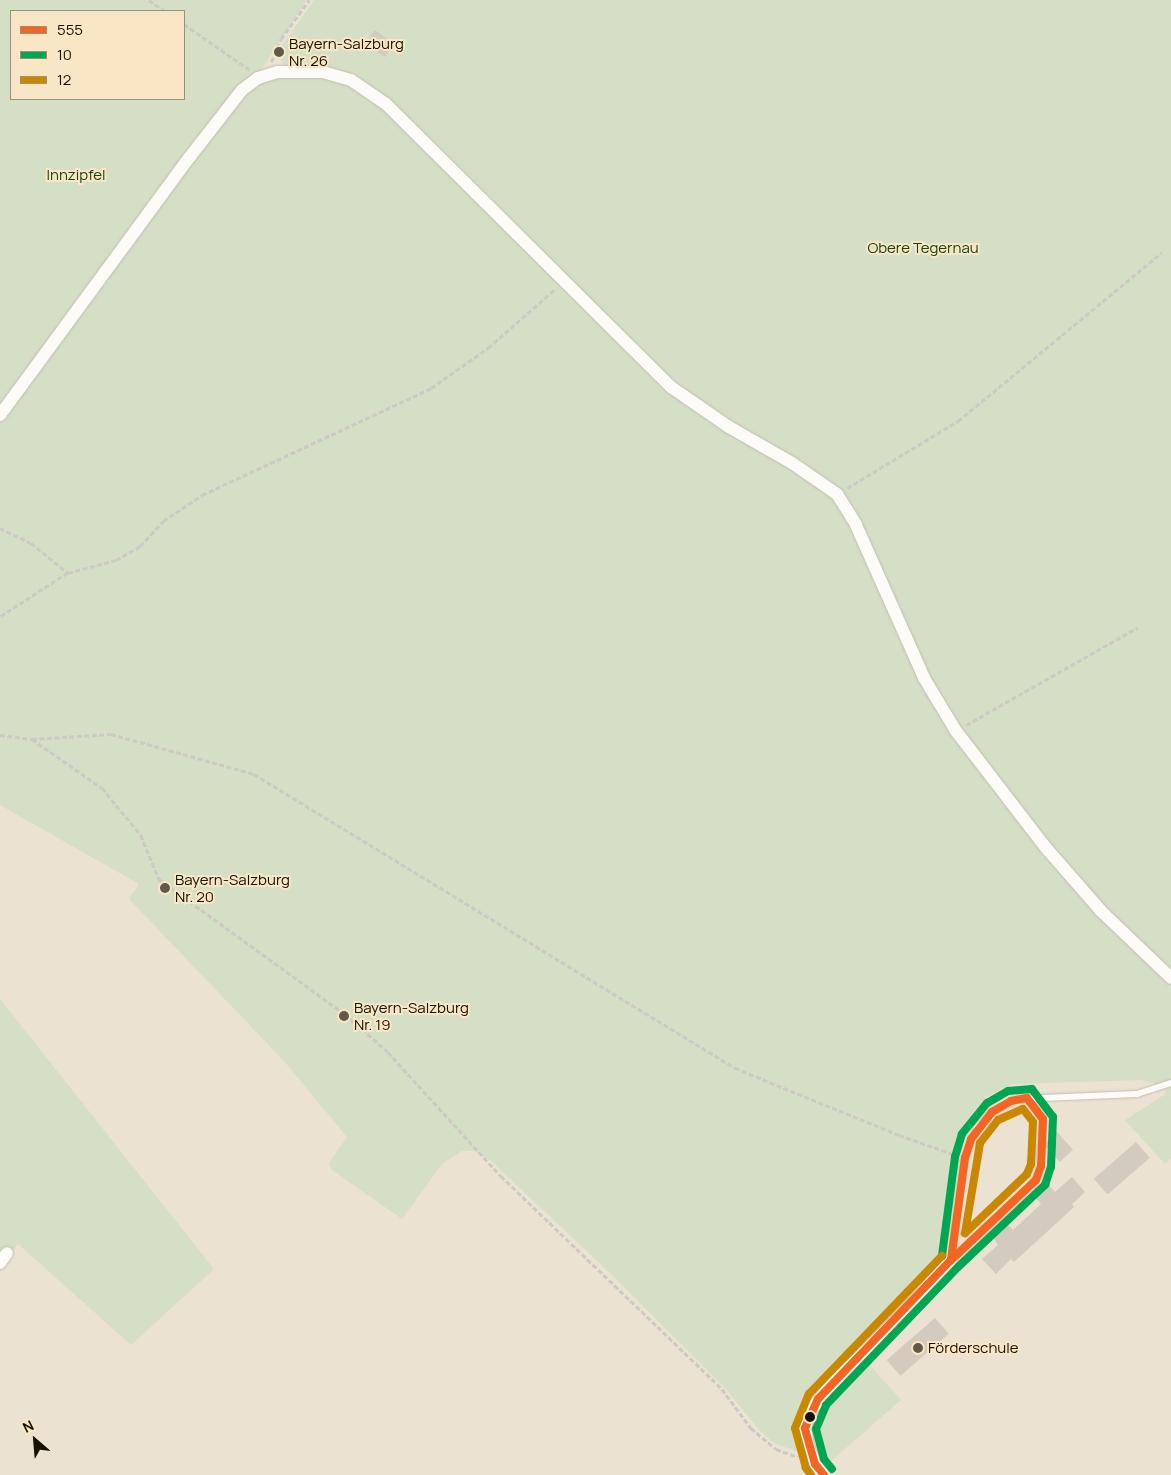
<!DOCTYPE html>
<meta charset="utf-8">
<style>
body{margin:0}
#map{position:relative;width:1171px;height:1475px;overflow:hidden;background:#ece2d1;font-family:Manrope,sans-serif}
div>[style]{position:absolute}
.green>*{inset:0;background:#d4dfc5}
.building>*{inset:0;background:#d3cbbd;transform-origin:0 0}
.path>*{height:2.5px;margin-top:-1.25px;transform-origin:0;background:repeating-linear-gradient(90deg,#cdc9c4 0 5px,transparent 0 7.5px)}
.roads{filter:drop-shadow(0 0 1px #c4bcaf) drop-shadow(0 0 1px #c4bcaf)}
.service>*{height:6px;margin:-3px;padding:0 3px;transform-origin:3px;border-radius:3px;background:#fcfbf8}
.minor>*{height:12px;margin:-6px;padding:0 6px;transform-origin:6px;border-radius:6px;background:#fcfbf8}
.bus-1>*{height:8px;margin:-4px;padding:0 4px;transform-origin:4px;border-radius:4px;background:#f26522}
.bus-2>*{height:8px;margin:-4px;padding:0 4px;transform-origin:4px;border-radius:4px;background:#00a651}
.bus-3>*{height:8px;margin:-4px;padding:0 4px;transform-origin:4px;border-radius:4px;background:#ca8801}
.dots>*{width:14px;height:14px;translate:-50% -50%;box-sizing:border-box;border:2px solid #f8e6c5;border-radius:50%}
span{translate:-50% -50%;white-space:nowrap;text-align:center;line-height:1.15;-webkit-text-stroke:4px #f8e6c5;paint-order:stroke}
.poi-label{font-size:15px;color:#161005}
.left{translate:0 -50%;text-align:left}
.park-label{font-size:15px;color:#17450f}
.legend{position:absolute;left:10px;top:10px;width:175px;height:90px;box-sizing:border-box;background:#f8e6c5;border:1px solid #9e9078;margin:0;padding:6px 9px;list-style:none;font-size:15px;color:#161005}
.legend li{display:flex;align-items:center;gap:10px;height:25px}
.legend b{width:25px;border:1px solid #9e9078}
.north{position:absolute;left:10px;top:1415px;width:50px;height:50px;-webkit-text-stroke:4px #f8e6c5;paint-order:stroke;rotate:333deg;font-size:14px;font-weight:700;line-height:20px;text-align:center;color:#161005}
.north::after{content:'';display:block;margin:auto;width:18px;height:22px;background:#161005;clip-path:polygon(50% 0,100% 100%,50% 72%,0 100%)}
</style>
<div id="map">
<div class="green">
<i style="clip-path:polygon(evenodd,0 0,307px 0,261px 70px,248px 80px,0 410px,0 0,11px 11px,184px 11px,184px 99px,11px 99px,11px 11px)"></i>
<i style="clip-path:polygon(314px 0,1171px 0,1171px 972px,1104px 907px,1052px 846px,977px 751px,942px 701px,851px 507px,697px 403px,658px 372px,354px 75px,321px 66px,286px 67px,281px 60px,281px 47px)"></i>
<i style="clip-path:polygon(291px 75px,333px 79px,350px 86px,381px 107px,642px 366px,831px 497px,841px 507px,915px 670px,1117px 934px,1171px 985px,1171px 1159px,1165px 1164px,1125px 1120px,1164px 1095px,1168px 1087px,1142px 1080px,1012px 1084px,986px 1097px,965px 1130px,952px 1226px,939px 1266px,909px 1300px,814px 1395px,801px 1421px,804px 1449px,801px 1453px,774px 1443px,761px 1432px,724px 1387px,613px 1276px,491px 1161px,474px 1151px,462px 1151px,442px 1164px,402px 1219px,332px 1170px,329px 1163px,347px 1137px,284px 1061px,129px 899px,139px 884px,0 805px,0 422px,225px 115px,256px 85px)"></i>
<i style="clip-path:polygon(0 999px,214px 1269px,131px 1345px,18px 1244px,0 1269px)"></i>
<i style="clip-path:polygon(864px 1359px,901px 1400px,823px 1468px,811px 1437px,813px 1420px,828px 1395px)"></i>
</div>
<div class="building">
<i style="left:375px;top:30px;width:24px;height:16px;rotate:36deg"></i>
<i style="left:1057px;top:1132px;width:24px;height:18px;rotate:48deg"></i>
<i style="left:1136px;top:1142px;width:21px;height:56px;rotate:49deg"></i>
<i style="clip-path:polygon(1072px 1177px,1085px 1192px,1072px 1204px,1074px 1207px,1014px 1262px,1011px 1259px,996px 1274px,982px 1259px,998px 1245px,990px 1233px,1004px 1220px,1013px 1230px,1041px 1204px,1034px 1196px,1048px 1184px,1055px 1192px)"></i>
<i style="left:935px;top:1318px;width:21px;height:64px;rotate:49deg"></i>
</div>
<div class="path">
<i style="left:149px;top:0;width:19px;rotate:35deg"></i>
<i style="left:184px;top:24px;width:80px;rotate:34.9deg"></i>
<i style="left:271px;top:62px;width:25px;rotate:-67deg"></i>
<i style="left:281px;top:39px;width:48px;rotate:-54.3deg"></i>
<i style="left:847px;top:488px;width:130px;rotate:-31.1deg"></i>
<i style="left:958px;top:421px;width:264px;rotate:-39.6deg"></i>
<i style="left:0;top:528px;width:34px;rotate:26deg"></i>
<i style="left:31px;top:543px;width:48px;rotate:39deg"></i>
<i style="left:68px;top:573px;width:81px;rotate:147.1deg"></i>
<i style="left:68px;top:573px;width:50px;rotate:-15.2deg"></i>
<i style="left:116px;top:560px;width:28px;rotate:-30deg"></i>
<i style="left:140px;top:546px;width:34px;rotate:-47deg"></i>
<i style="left:163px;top:521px;width:47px;rotate:-33.7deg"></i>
<i style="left:202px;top:495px;width:253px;rotate:-25deg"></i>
<i style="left:431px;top:388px;width:70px;rotate:-35.1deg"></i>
<i style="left:488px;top:348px;width:89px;rotate:-41.4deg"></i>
<i style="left:966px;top:725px;width:197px;rotate:-29.6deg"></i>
<i style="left:0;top:735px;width:32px;rotate:7deg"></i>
<i style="left:32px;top:739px;width:79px;rotate:-3.6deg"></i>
<i style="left:111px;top:734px;width:148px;rotate:15.6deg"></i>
<i style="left:254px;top:774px;width:564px;rotate:31.43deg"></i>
<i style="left:735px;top:1068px;width:177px;rotate:22.2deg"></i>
<i style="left:899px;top:1135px;width:60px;rotate:19.3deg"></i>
<i style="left:32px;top:739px;width:85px;rotate:35deg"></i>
<i style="left:102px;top:788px;width:61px;rotate:50.3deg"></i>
<i style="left:141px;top:835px;width:48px;rotate:67.8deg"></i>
<i style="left:159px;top:879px;width:230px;rotate:36deg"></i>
<i style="left:345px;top:1014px;width:57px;rotate:41.5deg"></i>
<i style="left:388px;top:1052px;width:168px;rotate:47.7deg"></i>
<i style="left:501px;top:1176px;width:307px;rotate:43.9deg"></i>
<i style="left:722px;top:1389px;width:49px;rotate:53.4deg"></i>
<i style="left:751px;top:1428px;width:33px;rotate:40deg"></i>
<i style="left:776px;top:1449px;width:23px;rotate:20deg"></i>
</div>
<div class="roads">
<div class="service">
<i style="left:951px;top:1260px;width:103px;rotate:-82.2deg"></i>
<i style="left:965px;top:1158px;width:32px;rotate:-68deg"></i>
<i style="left:977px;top:1128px;width:22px;rotate:-47deg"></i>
<i style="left:992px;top:1112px;width:30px;rotate:-26deg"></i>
<i style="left:1019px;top:1099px;width:118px;rotate:-2.4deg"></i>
<i style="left:1137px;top:1094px;width:36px;rotate:-18deg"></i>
<i style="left:951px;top:1260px;width:108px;rotate:-42.4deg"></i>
<i style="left:1031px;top:1187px;width:16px;rotate:-60deg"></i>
<i style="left:1039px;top:1173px;width:54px;rotate:-85.8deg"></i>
<i style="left:1043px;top:1119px;width:26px;rotate:-127deg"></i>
</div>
<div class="minor">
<i style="left:0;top:415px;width:319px;rotate:-53.7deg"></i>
<i style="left:189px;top:158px;width:86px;rotate:-52.1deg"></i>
<i style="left:242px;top:90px;width:20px;rotate:-37deg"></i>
<i style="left:258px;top:78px;width:21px;rotate:-17deg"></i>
<i style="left:278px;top:72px;width:45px"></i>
<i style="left:323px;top:72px;width:29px;rotate:16deg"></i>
<i style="left:351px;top:80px;width:42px;rotate:34.4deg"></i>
<i style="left:386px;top:104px;width:402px;rotate:44.8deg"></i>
<i style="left:671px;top:387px;width:70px;rotate:34.6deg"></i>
<i style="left:729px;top:427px;width:73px;rotate:29.7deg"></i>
<i style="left:792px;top:463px;width:55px;rotate:34.6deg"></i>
<i style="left:837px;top:494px;width:36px;rotate:58deg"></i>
<i style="left:856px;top:525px;width:167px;rotate:66deg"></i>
<i style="left:924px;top:678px;width:62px;rotate:58.9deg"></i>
<i style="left:956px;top:731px;width:149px;rotate:52.4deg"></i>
<i style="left:1047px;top:849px;width:82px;rotate:48.9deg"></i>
<i style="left:1101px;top:911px;width:97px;rotate:43.7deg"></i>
<i style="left:0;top:1263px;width:12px;rotate:-55deg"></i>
<i style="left:824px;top:1475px;width:14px;rotate:-129deg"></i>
<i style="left:815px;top:1464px;width:19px;rotate:-111deg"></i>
<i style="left:808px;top:1446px;width:18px;rotate:-99deg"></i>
<i style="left:805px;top:1428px;width:19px;rotate:-72deg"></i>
<i style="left:811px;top:1410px;width:31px;rotate:-52deg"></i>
<i style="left:830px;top:1386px;width:110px;rotate:-45deg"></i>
<i style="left:908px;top:1308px;width:64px;rotate:-48.1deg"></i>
</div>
</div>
<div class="bus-1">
<i style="left:1027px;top:1098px;width:26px;rotate:53deg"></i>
<i style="left:1043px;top:1119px;width:47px;rotate:92.4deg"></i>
<i style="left:1041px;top:1166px;width:15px;rotate:110deg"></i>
<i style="left:1036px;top:1180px;width:117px;rotate:136.7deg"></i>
<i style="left:951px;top:1260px;width:103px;rotate:-82.2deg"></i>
<i style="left:965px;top:1158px;width:20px;rotate:-72deg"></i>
<i style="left:971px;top:1139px;width:34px;rotate:-52deg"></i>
<i style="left:992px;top:1112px;width:22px;rotate:-30deg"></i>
<i style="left:1011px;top:1101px;width:16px;rotate:-11deg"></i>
<i style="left:824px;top:1475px;width:14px;rotate:-129deg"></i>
<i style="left:815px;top:1464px;width:37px;rotate:-106deg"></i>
<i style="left:805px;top:1428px;width:32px;rotate:-66deg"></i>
<i style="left:818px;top:1399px;width:192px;rotate:-46.3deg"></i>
</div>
<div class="bus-2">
<i style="left:832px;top:1469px;width:13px;rotate:-129deg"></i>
<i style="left:824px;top:1459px;width:31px;rotate:-105deg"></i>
<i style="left:816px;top:1429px;width:26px;rotate:-67deg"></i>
<i style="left:826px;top:1405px;width:191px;rotate:-46.3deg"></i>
<i style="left:958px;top:1267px;width:120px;rotate:-43.3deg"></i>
<i style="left:1045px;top:1185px;width:19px;rotate:-72deg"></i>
<i style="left:1051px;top:1167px;width:50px;rotate:-87.7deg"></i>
<i style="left:1053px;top:1117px;width:35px;rotate:-127deg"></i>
<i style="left:1032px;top:1089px;width:24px;rotate:175deg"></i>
<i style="left:1008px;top:1091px;width:24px;rotate:150deg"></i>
<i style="left:987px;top:1103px;width:40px;rotate:129deg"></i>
<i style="left:962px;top:1134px;width:24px;rotate:107deg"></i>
<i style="left:955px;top:1157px;width:100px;rotate:97.5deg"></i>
</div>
<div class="bus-3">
<i style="left:1023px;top:1109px;width:16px;rotate:52deg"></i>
<i style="left:1033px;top:1122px;width:42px;rotate:92.7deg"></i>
<i style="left:1031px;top:1164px;width:11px;rotate:112deg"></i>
<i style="left:1027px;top:1174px;width:86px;rotate:136.4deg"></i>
<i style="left:965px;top:1233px;width:91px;rotate:-80.5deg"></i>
<i style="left:980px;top:1143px;width:29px;rotate:-52deg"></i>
<i style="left:998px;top:1120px;width:27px;rotate:-24deg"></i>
<i style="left:811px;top:1475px;width:9px;rotate:-126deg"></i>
<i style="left:806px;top:1468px;width:41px;rotate:-105.4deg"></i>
<i style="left:795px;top:1428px;width:37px;rotate:-68deg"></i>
<i style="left:809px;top:1394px;width:192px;rotate:-46.1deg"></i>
</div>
<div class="dots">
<i style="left:279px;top:52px;background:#615a4c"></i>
<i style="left:165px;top:888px;background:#615a4c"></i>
<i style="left:344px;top:1016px;background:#615a4c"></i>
<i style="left:918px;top:1348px;background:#615a4c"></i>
<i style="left:810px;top:1417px;background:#161005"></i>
</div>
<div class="poi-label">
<span class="left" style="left:289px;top:52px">Bayern-Salzburg<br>Nr. 26</span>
<span class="left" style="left:175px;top:888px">Bayern-Salzburg<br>Nr. 20</span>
<span class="left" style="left:354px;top:1016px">Bayern-Salzburg<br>Nr. 19</span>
<span class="left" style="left:928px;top:1348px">Förderschule</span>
</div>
<div class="park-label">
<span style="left:76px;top:175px">Innzipfel</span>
<span style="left:923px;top:248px">Obere Tegernau</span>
</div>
<ul class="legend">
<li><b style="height:6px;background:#f26522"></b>555</li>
<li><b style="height:6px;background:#00a651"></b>10</li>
<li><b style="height:6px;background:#ca8801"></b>12</li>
</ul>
<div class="north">N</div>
</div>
